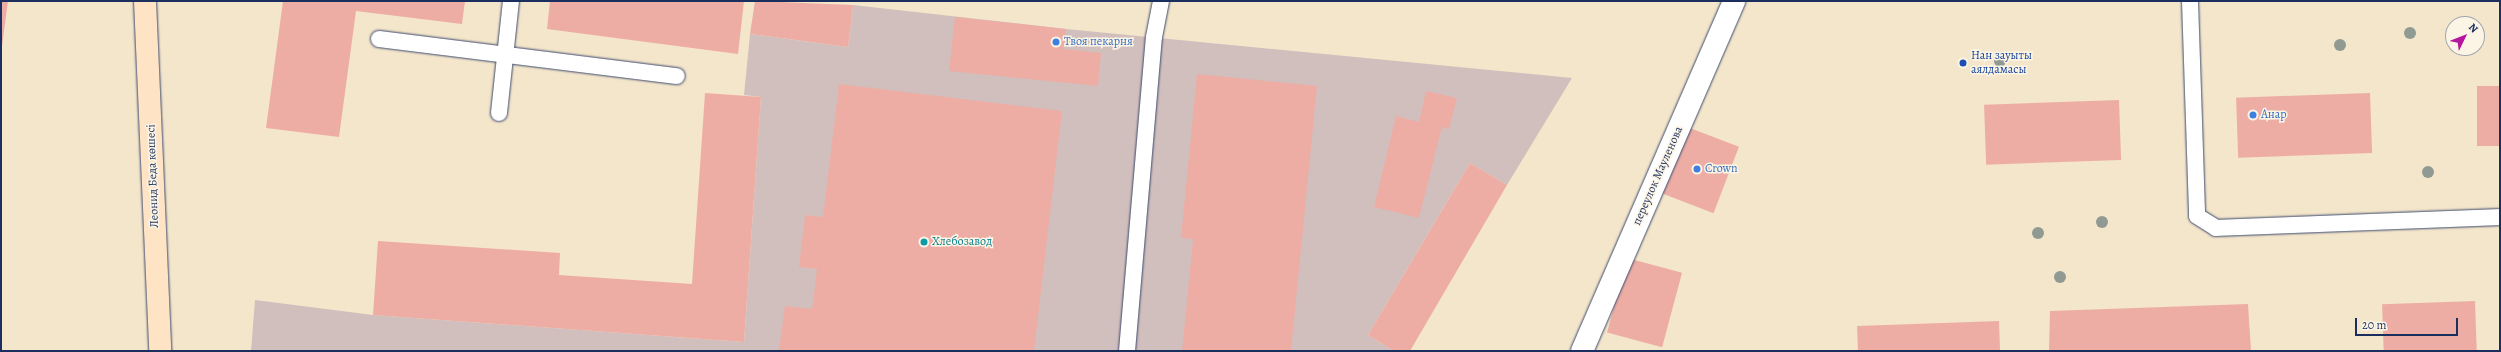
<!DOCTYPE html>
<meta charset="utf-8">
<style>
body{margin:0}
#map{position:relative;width:2501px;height:352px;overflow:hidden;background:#f4e6cb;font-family:Alegreya,serif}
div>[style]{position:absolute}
.industrial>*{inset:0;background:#d1bfbd}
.building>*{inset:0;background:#edada5;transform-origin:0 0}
.roads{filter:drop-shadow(0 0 1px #3c4a6e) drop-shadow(0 0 1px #3c4a6e)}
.lane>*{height:16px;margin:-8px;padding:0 8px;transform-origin:8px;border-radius:8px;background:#fff}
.street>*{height:22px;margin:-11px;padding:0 11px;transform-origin:11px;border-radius:11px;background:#fff}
.secondary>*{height:22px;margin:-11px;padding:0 11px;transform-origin:11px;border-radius:11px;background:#fee4c5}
.trees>*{width:12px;height:12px;margin:-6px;border-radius:50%;background:#909a93}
.dots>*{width:11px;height:11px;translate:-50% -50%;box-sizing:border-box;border:2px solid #fcf5e5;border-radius:50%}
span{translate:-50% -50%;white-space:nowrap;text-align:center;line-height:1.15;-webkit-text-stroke:3px #fcf5e5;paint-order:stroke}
.shop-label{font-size:12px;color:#366cbe}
.left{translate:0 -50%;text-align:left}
.transit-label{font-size:12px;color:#164399}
.street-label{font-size:12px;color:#1b2f5e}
.culture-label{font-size:12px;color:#0d838f}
.frame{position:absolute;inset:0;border:2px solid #1b2f5e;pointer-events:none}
.north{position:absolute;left:2445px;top:16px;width:40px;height:40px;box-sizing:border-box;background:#fcf5e5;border:1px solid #a2a6af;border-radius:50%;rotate:47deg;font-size:11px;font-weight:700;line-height:16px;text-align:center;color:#1b2f5e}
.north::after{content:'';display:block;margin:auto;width:14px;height:18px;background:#b5179e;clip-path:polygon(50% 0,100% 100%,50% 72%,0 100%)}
.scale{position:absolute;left:2355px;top:318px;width:103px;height:18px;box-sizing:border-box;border:2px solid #1b2f5e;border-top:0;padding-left:5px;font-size:12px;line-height:14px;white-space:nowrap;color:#1b2f5e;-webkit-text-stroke:3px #fcf5e5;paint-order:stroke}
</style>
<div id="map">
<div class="industrial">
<i style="clip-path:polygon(853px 5px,1066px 29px,1572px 78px,1507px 185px,1470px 163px,1368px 335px,1394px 351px,251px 351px,255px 300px,373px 315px,744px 342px,761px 97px,744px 95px,750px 34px,848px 47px)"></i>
</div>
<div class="building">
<i style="clip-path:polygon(1px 1px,8px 1px,2px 46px,1px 46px)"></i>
<i style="clip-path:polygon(283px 1px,465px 1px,462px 24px,356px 11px,339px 137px,266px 128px)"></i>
<i style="clip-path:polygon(550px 1px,744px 1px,738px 54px,547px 29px)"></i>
<i style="clip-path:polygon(755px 1px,853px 5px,848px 47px,750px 34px)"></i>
<i style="clip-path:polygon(955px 17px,1066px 29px,1064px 49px,1101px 53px,1098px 86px,949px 71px)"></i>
<i style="clip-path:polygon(1197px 74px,1317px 86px,1291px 351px,1182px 351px,1193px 239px,1181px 238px)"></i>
<i style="clip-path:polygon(839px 84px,1062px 111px,1034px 351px,779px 351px,785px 306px,812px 309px,817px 269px,799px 267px,805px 215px,823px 217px)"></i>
<i style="left:2477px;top:86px;width:23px;height:60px"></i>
<i style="clip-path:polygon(1426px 91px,1457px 98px,1449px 129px,1442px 127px,1419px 218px,1374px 207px,1396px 116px,1419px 122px)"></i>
<i style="clip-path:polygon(705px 93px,761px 97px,744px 342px,373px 315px,378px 241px,560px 253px,559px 275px,692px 284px)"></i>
<i style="left:2370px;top:93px;width:60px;height:134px;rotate:88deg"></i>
<i style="left:2119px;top:100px;width:60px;height:135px;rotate:88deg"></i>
<i style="left:1682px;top:125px;width:61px;height:71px;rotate:21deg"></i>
<i style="clip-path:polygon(1470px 163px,1507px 185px,1410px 351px,1394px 351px,1368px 335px)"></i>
<i style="left:1627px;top:258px;width:57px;height:77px;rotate:15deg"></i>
<i style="left:2475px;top:301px;width:50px;height:93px;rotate:88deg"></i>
<i style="clip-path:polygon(2248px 304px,2251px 351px,2049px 351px,2050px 311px)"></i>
<i style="left:1999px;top:321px;width:30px;height:142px;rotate:88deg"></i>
</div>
<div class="roads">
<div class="lane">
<i style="left:2190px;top:1px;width:215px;rotate:88.1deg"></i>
<i style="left:2197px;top:216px;width:22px;rotate:32deg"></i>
<i style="left:2216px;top:228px;width:284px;rotate:-2.2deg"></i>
<i style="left:379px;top:39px;width:300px;rotate:7.1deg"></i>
<i style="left:499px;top:113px;width:113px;rotate:-83.9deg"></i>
<i style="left:1127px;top:351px;width:315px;rotate:-85.1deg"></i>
<i style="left:1154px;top:37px;width:37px;rotate:-79deg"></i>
</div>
<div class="street">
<i style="left:1582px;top:351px;width:382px;rotate:-66.5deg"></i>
</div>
<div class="secondary">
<i style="left:145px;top:1px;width:350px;rotate:87.5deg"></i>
</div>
</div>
<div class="trees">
<i style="left:2410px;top:33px"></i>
<i style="left:2340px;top:45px"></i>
<i style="left:2000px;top:61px"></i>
<i style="left:2428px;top:172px"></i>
<i style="left:2102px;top:222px"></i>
<i style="left:2038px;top:233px"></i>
<i style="left:2060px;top:277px"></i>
</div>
<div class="dots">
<i style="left:1056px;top:42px;background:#3f7fe0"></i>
<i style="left:1963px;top:63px;background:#1a4fb4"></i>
<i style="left:2253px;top:115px;background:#3f7fe0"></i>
<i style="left:1697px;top:169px;background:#3f7fe0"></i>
<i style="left:924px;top:242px;background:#0f9aa8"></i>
</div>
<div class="shop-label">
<span class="left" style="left:1064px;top:42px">Твоя пекарня</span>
<span class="left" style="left:2261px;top:115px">Анар</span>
<span class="left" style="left:1705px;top:169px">Crown</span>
</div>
<div class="transit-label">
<span class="left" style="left:1971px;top:63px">Нан зауыты<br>аялдамасы</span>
</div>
<div class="street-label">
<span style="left:153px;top:176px;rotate:-92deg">Леонид Беда көшесі</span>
<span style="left:1658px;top:176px;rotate:-66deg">переулок Мауленова</span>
</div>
<div class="culture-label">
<span class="left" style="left:932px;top:242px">Хлебозавод</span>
</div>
<div class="frame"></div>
<div class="north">N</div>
<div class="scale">20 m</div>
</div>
